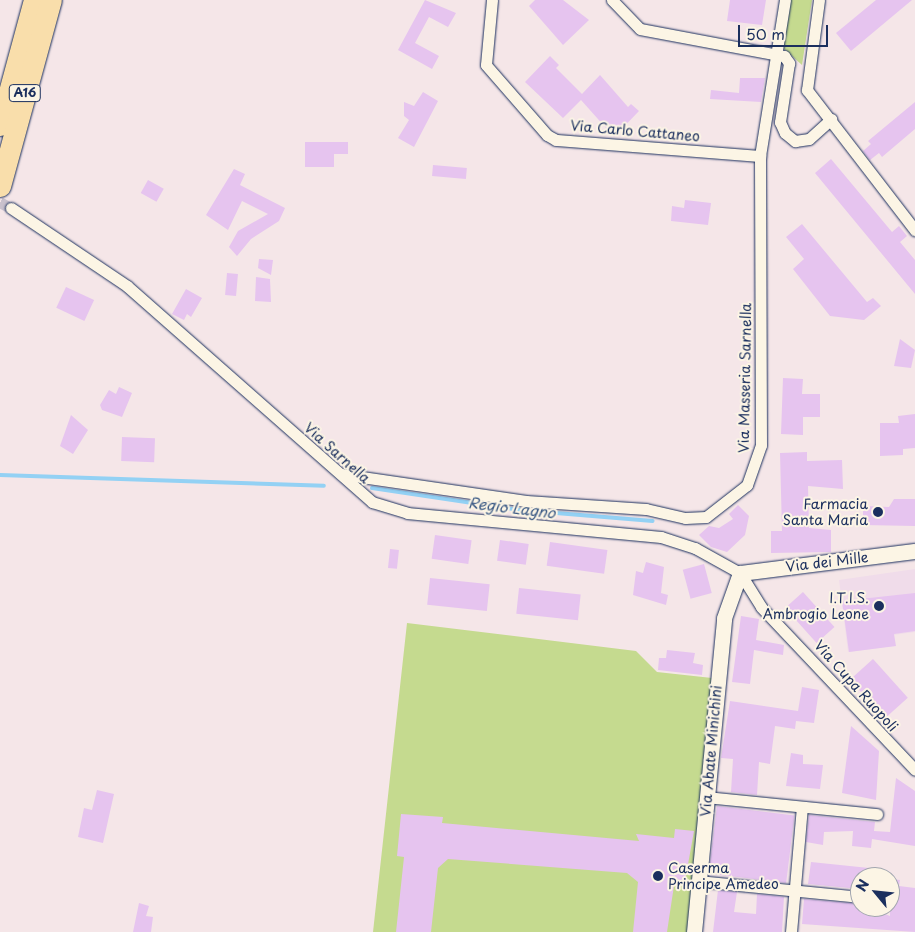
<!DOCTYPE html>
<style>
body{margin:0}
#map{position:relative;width:915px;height:932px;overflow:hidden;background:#f5e6e8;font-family:"Playpen Sans",sans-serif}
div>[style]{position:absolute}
.built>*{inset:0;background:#f0dcea}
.green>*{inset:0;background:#c5da8f}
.stream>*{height:4px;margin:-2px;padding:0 2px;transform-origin:2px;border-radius:2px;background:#93d1f4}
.building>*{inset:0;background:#e6c4ef;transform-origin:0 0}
.minor-tunnel>*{height:11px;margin-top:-5.5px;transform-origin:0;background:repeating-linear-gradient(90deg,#c9c1cc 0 11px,transparent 0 16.5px)}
.roads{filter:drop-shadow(0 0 1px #1b2f5e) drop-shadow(0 0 1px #1b2f5e)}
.minor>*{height:11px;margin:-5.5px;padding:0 5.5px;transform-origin:5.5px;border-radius:5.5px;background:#fcf5e5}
.tertiary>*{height:15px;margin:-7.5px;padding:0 7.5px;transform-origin:7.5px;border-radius:7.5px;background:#fcf5e5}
.motorway>*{height:21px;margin:-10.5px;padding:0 10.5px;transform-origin:10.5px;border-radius:10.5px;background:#f9deab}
.dots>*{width:14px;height:14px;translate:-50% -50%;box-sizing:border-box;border:2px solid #fcf5e5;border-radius:50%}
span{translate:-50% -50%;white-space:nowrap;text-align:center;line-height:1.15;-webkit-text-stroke:4px #fcf5e5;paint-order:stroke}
.shield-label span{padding:1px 4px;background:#fcf5e5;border:1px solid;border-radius:4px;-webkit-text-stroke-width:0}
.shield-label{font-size:12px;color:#1b2f5e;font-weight:700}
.street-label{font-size:14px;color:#1b2f5e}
.poi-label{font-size:14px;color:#1b2f5e}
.right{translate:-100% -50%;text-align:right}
.left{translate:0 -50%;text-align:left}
.water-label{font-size:15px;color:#395884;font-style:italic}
.north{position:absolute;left:850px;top:867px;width:50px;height:50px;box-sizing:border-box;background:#fcf5e5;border:1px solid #a2a6af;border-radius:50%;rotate:298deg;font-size:14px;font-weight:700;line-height:20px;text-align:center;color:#1b2f5e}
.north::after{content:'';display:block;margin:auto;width:18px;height:22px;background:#1b2f5e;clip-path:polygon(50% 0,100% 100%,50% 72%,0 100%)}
.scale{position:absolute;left:738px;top:25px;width:90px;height:22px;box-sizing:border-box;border:2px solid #1b2f5e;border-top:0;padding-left:6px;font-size:15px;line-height:18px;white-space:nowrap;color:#1b2f5e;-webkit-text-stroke:4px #fcf5e5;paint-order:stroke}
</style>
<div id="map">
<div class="built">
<i style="clip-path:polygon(915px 569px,915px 632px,893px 635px,894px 646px,848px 652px,839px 580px)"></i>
</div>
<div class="green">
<i style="clip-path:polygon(789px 0,812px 0,802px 65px,783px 48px)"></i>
<i style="clip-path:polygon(407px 623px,636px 651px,657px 672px,712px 678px,689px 932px,373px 932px)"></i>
</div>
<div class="stream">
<i style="left:0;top:475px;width:324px;rotate:1.9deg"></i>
<i style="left:372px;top:488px;width:150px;rotate:8.5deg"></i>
<i style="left:520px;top:510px;width:133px;rotate:4.7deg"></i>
</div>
<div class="building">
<i style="clip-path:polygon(425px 0,456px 13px,448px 27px,429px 17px,415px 43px,439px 56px,432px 69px,398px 50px)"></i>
<i style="clip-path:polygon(535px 0,563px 0,589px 20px,563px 45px,529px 6px)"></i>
<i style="clip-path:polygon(730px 0,766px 0,762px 25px,727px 21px)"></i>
<i style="clip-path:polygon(876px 0,912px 0,851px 51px,836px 33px)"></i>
<i style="clip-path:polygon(550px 56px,559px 65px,556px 68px,582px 94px,600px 75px,628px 107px,631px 104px,639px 111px,614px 137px,581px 100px,563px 118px,525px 82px)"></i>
<i style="clip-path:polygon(740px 78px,765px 78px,761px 102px,710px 99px,711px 90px,739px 93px)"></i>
<i style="clip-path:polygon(423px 92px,438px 101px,414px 147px,398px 138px,409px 120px,404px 116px,404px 102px,414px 106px)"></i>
<i style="clip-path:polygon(915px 102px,915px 129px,882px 157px,879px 153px,870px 160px,863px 151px,871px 144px,868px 141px)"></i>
<i style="clip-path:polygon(305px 142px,348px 142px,348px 154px,334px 154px,334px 167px,305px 167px)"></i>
<i style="clip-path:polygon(831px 159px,892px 232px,899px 226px,907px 236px,900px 242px,915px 260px,915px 294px,815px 173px)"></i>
<i style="left:433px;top:165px;width:34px;height:11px;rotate:5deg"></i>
<i style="clip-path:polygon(234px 169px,245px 174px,240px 185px,285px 208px,279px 221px,251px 239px,237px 256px,229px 247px,238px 231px,268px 214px,242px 201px,228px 230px,206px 215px)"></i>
<i style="left:148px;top:180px;width:18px;height:15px;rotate:29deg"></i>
<i style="clip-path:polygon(685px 200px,711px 203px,708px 225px,671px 221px,672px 206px,684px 208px)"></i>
<i style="clip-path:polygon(802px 224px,867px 302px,873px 298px,881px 306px,864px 320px,830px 316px,793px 269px,804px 259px,786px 237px)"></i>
<i style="clip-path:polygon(259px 259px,273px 260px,271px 275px,258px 268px)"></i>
<i style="left:227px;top:273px;width:11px;height:22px;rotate:5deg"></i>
<i style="clip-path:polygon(256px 277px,270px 279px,271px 302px,255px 301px)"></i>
<i style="left:66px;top:287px;width:31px;height:23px;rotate:25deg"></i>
<i style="clip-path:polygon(186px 289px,202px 298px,191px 317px,187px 314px,184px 320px,172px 314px)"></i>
<i style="clip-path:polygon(900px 339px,915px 350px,911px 368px,894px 366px)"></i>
<i style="clip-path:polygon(783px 378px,803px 379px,802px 394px,820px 394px,820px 417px,803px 417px,803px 435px,781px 434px)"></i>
<i style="clip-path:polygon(119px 387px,132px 393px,122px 417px,102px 410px,100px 405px,109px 390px,116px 394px)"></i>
<i style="clip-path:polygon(915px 414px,915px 448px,903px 449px,903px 455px,880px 456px,880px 423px,899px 423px,898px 416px)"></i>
<i style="clip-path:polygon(71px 415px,88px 430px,73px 454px,60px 446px)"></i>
<i style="left:122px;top:437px;width:33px;height:24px;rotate:2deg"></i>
<i style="clip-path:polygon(807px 452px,807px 461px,842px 460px,843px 489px,808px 486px,809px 528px,831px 530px,831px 552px,771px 553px,771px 531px,782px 531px,780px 453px)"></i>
<i style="clip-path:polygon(894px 499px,915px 499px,915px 526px,863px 525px,863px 506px,889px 507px)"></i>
<i style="clip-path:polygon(738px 505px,749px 516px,745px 535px,727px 552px,711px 547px,699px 535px,709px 526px,719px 528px,733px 519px,729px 514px)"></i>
<i style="left:435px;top:535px;width:37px;height:24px;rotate:8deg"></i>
<i style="left:500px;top:540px;width:29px;height:21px;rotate:8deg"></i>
<i style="left:550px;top:542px;width:58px;height:24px;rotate:8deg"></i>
<i style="left:390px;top:549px;width:9px;height:19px;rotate:6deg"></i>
<i style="clip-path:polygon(646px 562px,664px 567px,661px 593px,668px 595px,666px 605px,633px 595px,636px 571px,643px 573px)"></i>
<i style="left:704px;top:564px;width:30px;height:22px;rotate:75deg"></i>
<i style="left:430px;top:578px;width:60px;height:27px;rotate:6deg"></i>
<i style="left:519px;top:588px;width:62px;height:26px;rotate:6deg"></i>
<i style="left:803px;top:592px;width:47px;height:24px;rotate:48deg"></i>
<i style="clip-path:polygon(915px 593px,915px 631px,894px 634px,896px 646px,849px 652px,842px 601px)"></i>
<i style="clip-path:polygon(741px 616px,759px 619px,756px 640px,784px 645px,783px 655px,754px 650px,750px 684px,732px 682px)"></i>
<i style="clip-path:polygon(667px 650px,695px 653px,693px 663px,703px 665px,702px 675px,658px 670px,659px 658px,666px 658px)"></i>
<i style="left:873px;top:659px;width:52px;height:31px;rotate:48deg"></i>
<i style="clip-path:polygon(802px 687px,819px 690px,814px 723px,796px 721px,795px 729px,775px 726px,770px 764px,759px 762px,757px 795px,731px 792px,733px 759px,721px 758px,730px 701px,798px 711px)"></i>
<i style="clip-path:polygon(851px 726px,879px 751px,876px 800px,842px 793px)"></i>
<i style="clip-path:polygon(791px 753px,803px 755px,803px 764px,823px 765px,820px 789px,786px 786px)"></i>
<i style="clip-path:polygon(896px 778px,915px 791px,915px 846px,872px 839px,871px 848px,852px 846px,853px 831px,824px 832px,823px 845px,806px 842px,809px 815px,875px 822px,874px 831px,890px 832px)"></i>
<i style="clip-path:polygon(97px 790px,114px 794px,103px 843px,78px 837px,84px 808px,92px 810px)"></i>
<i style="left:717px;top:806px;width:78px;height:68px;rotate:7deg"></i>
<i style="clip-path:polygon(401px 814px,443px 817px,442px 823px,639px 841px,636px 834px,674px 838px,675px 829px,694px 831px,685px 881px,675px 879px,667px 932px,633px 932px,638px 882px,627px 873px,448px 859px,438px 868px,431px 932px,396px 932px,404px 857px,397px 856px)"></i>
<i style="clip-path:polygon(811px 862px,869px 868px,868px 877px,860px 877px,860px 889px,808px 884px)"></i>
<i style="clip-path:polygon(890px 879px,900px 880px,899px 886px,915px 888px,915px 932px,802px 924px,804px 899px,860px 904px,890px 916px)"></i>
<i style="clip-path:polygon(718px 890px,737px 892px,734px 912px,756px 914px,757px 894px,784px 897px,782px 932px,713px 932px)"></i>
<i style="clip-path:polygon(139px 903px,149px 906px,146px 916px,153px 917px,151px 932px,133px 932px)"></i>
</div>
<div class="minor-tunnel">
<i style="left:0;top:202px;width:13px;rotate:29deg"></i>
</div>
<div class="roads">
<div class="minor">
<i style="left:492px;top:0;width:65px;rotate:95.3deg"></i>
<i style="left:486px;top:65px;width:93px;rotate:48.9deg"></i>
<i style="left:547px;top:135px;width:10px;rotate:29deg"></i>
<i style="left:556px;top:140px;width:205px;rotate:4.5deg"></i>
<i style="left:612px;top:0;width:40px;rotate:46deg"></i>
<i style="left:640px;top:29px;width:147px;rotate:10.6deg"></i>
<i style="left:784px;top:56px;width:9px;rotate:54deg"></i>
<i style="left:789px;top:63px;width:60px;rotate:98.7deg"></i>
<i style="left:780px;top:122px;width:12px;rotate:66deg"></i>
<i style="left:785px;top:133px;width:13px;rotate:39deg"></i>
<i style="left:795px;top:141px;width:14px;rotate:-8deg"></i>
<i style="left:809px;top:139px;width:30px;rotate:-42deg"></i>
<i style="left:819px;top:0;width:91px;rotate:97.6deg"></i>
<i style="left:807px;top:90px;width:177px;rotate:52.4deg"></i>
<i style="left:11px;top:208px;width:140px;rotate:33.9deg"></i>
<i style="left:127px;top:286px;width:327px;rotate:41.4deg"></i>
<i style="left:372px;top:502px;width:37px;rotate:17deg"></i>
<i style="left:407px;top:513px;width:255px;rotate:5.4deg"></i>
<i style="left:661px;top:537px;width:36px;rotate:18deg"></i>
<i style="left:695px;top:548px;width:51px;rotate:29.1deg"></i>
<i style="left:740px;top:573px;width:40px;rotate:58deg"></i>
<i style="left:761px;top:607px;width:224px;rotate:46.6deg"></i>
<i style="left:341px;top:474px;width:187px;rotate:8.3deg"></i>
<i style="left:526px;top:501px;width:120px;rotate:3.8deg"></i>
<i style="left:646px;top:509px;width:40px;rotate:13deg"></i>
<i style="left:685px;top:518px;width:21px;rotate:-3deg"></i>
<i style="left:706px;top:517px;width:52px;rotate:-38deg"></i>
<i style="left:747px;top:485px;width:42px;rotate:-70.7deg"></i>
<i style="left:761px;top:445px;width:289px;rotate:-90.2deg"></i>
<i style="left:760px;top:156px;width:158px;rotate:-80.9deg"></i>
<i style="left:706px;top:797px;width:172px;rotate:5.7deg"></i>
<i style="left:698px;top:881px;width:163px;rotate:5.6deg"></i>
<i style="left:791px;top:932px;width:125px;rotate:-85deg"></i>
</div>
<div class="tertiary">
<i style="left:694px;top:932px;width:315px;rotate:-84.5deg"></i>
<i style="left:724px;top:618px;width:48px;rotate:-70.4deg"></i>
<i style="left:740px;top:573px;width:176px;rotate:-7.2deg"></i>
</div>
<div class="motorway">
<i style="left:0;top:125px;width:130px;rotate:-74.8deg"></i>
<i style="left:0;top:186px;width:193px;rotate:-74.7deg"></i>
</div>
</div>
<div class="dots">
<i style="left:878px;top:512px;background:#1b2f5e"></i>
<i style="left:879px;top:606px;background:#1b2f5e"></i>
<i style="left:658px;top:876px;background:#1b2f5e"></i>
</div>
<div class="shield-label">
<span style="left:25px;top:93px">A16</span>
</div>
<div class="street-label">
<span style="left:635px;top:131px;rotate:5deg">Via Carlo Cattaneo</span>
<span style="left:745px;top:378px;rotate:-89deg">Via Masseria Sarnella</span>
<span style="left:337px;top:453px;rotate:42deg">Via Sarnella</span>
<span style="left:827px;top:562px;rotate:-7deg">Via dei Mille</span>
<span style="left:856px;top:686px;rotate:48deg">Via Cupa Ruopoli</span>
<span style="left:711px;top:751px;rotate:-85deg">Via Abate Minichini</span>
</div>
<div class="poi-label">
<span class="right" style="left:868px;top:512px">Farmacia<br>Santa Maria</span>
<span class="right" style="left:869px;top:606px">I.T.I.S.<br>Ambrogio Leone</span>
<span class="left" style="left:668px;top:876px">Caserma<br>Principe Amedeo</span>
</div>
<div class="water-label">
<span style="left:512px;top:507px;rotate:7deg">Regio Lagno</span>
</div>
<div class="north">N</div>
<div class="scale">50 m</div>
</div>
